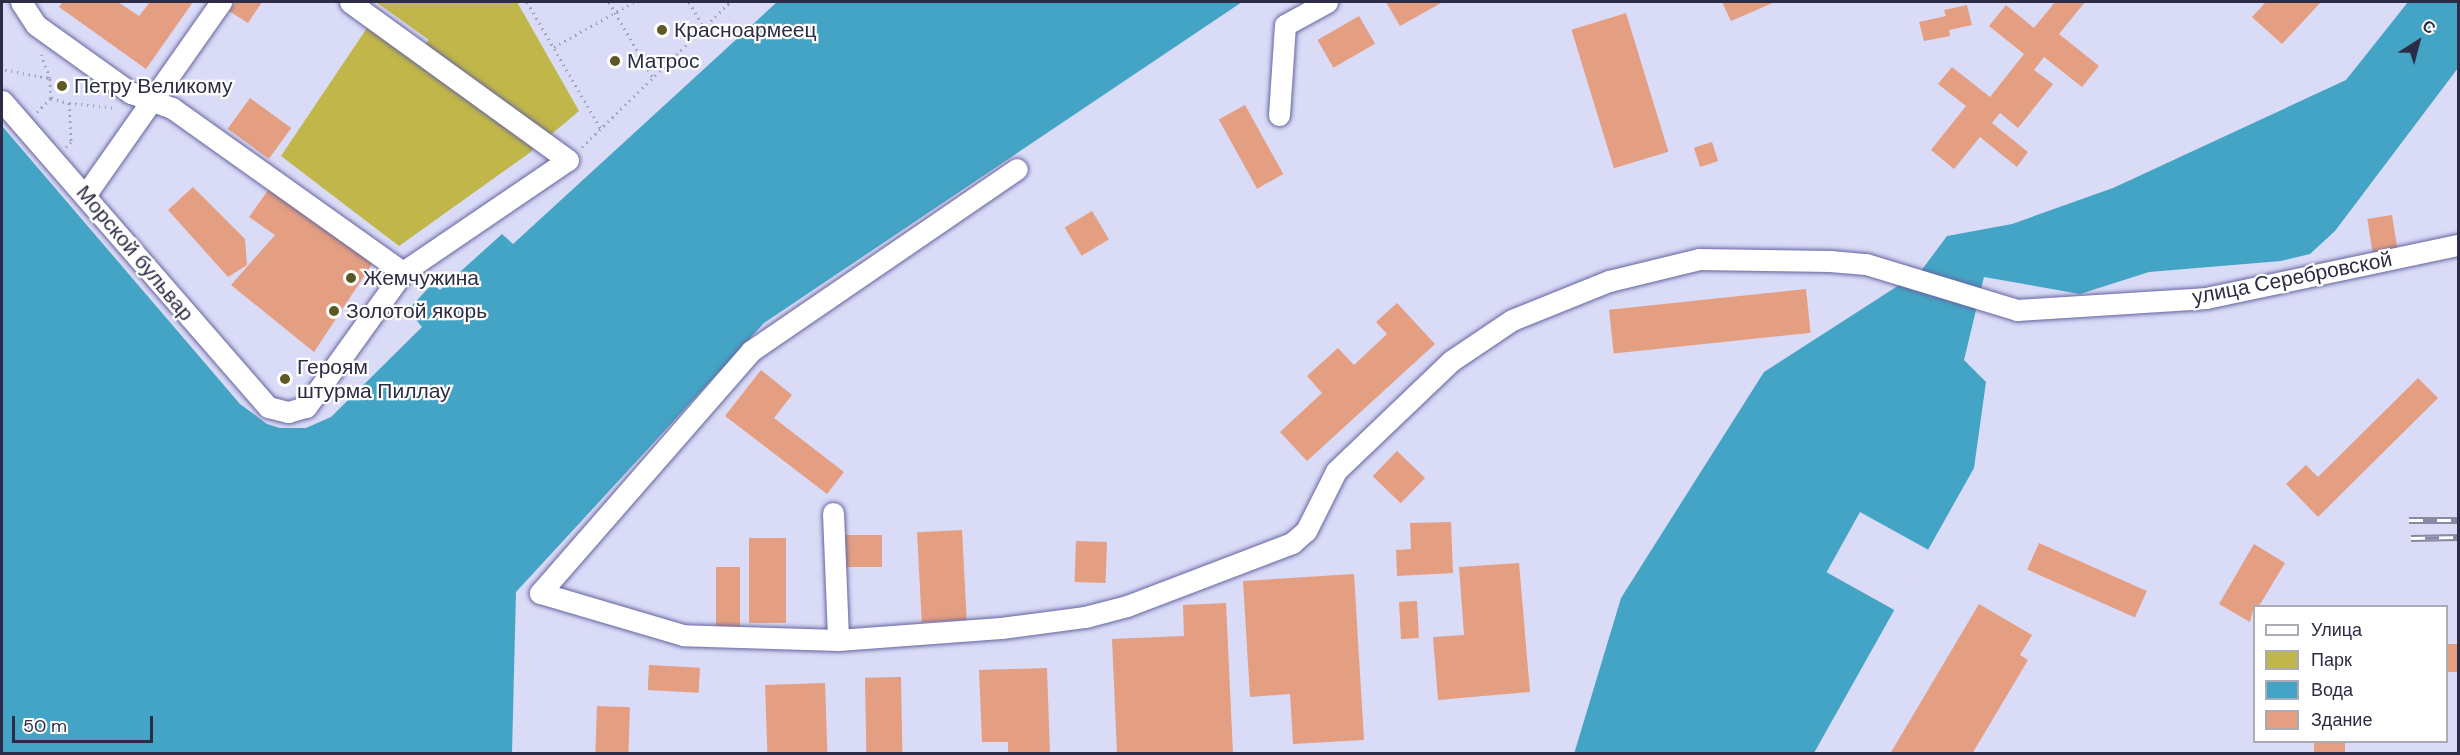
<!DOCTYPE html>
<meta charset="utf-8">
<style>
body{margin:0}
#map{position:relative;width:2460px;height:755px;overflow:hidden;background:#dadbf7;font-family:"DM Sans",sans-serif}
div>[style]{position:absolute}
.green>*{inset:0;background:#c0b649}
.water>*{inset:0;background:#44a4c5}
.pier>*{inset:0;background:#dadbf7;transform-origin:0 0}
.building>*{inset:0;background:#e49e81;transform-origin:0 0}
.path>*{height:3px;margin-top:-1.5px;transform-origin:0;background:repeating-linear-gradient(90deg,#a0a1bc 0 1.5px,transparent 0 6px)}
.roads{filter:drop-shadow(0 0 2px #65649f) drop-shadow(0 0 2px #65649f)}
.minor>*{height:21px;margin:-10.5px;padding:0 10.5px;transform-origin:10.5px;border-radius:10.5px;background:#fff}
.rail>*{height:7px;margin-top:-3.5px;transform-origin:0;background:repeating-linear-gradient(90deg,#fff 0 14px,#8989a4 0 28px);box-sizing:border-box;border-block:2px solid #8989a4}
.dots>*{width:16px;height:16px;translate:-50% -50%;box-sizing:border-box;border:3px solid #fff;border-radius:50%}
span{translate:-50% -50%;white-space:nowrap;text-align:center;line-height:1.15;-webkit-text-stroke:4.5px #fff;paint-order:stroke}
.poi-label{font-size:21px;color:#2c2c46}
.left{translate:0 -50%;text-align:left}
.street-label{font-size:21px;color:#2c2c46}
.frame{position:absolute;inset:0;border:3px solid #2c2c46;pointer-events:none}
.legend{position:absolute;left:2253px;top:605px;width:195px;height:138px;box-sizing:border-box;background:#fff;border:2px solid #ababb5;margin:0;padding:8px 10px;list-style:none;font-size:18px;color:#2c2c46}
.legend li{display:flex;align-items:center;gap:12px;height:30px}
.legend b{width:30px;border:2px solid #ababb5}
.north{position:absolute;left:2388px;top:12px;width:60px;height:60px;-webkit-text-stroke:4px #fff;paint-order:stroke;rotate:36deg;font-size:16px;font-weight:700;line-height:24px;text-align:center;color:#2c2c46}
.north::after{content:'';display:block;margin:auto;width:21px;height:27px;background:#2c2c46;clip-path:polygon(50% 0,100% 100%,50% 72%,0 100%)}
.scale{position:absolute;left:12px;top:716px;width:141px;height:27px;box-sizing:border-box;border:3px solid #2c2c46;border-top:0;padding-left:8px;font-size:18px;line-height:21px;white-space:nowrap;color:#2c2c46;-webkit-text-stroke:4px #fff;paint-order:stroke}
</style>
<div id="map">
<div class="green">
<i style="clip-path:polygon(376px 2px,517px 2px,579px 111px,528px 154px,399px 246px,281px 156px,369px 25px,413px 60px,429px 40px)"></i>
</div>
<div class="water">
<i style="clip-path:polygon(777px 2px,1242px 2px,764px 323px,516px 592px,512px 753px,2px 753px,2px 126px,240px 404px,267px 424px,280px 428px,306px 428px,331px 417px,422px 327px,408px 310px,432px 284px,440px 290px,502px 234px,513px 244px)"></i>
<i style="clip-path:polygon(2408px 2px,2458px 2px,2458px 68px,2335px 231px,2310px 254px,2281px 261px,2149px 272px,2080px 294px,1984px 277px,1964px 360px,1986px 382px,1974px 468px,1814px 753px,1574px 754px,1621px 598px,1764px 372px,1921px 271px,1947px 236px,2012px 224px,2113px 188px,2346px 80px)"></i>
</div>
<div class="pier">
<i style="left:1860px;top:512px;width:79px;height:69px;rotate:29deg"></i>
</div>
<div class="building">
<i style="clip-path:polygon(63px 2px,118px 2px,139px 16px,150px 2px,193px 2px,146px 69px,59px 7px)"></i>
<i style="clip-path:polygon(236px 2px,262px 2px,248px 23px,229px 11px)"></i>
<i style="clip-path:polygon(1386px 2px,1439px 2px,1441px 3px,1400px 26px)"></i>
<i style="clip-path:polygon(1722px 2px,1775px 2px,1731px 21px)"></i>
<i style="clip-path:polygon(2055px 2px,2085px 2px,2059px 34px,2099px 66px,2082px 87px,2044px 57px,2034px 70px,2053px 84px,2018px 128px,2000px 113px,1992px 123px,2028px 152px,2017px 167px,1980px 137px,1954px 169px,1931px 150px,1966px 106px,1938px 84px,1952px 67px,1990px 97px,2024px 54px,1989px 26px,2006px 5px,2034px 28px)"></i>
<i style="clip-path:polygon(2266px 2px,2321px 2px,2282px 44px,2252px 17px)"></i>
<i style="clip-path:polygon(1967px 5px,1972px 25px,1949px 30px,1950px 36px,1924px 41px,1919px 22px,1946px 16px,1944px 10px)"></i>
<i style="left:1626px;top:13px;width:145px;height:57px;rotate:73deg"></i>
<i style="left:1359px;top:16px;width:32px;height:48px;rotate:60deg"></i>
<i style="left:250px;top:98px;width:51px;height:38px;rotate:36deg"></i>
<i style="left:1245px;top:105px;width:79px;height:30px;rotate:61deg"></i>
<i style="left:1712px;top:142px;width:20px;height:19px;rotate:72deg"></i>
<i style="clip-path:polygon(271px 186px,374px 261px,314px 352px,231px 285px,275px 235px,249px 217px)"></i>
<i style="clip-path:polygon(193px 187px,245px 239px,247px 265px,228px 277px,168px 210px)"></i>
<i style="left:1092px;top:211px;width:33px;height:32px;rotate:59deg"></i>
<i style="left:2392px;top:215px;width:36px;height:25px;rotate:81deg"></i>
<i style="left:1806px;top:289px;width:44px;height:198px;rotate:84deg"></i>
<i style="clip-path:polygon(1397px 303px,1435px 344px,1307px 461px,1280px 432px,1322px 393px,1307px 376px,1338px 348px,1354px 365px,1387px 334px,1376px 322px)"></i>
<i style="clip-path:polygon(761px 370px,792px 395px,774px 418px,844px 472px,827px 494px,725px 416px)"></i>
<i style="clip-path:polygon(2418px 378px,2438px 398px,2318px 517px,2286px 484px,2306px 465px,2318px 477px)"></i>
<i style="left:1397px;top:451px;width:39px;height:35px;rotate:44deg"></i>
<i style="clip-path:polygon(1451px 522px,1453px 573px,1397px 576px,1396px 550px,1411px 549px,1410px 523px)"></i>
<i style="left:962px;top:530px;width:90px;height:45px;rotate:87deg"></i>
<i style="left:845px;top:535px;width:37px;height:32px"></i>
<i style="left:749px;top:538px;width:37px;height:85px"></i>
<i style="left:1076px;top:541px;width:31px;height:41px;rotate:2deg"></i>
<i style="left:2039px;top:543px;width:118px;height:29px;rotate:24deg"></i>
<i style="clip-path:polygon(2254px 544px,2285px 563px,2259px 606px,2254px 606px,2250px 622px,2219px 604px)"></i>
<i style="clip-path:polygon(1519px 563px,1530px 692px,1438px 700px,1433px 637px,1464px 635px,1459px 567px)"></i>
<i style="left:740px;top:567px;width:61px;height:24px;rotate:90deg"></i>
<i style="clip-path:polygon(1354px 574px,1364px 740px,1293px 744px,1290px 694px,1250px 697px,1243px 581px)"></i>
<i style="left:1417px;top:601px;width:37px;height:18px;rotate:87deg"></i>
<i style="clip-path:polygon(1226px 603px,1233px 754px,1117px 754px,1112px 639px,1184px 636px,1183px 605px)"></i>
<i style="clip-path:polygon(1979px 604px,2032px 635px,2020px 655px,2028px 660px,1972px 754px,1890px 754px)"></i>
<i style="left:2446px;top:644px;width:12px;height:28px"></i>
<i style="left:649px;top:665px;width:51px;height:25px;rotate:3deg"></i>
<i style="clip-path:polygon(1047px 668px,1050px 754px,1008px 754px,1008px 742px,982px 742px,979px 670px)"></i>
<i style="left:901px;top:677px;width:77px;height:36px;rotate:89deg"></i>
<i style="left:825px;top:683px;width:71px;height:60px;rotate:88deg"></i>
<i style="left:597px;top:706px;width:33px;height:48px;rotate:2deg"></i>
<i style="left:2314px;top:742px;width:31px;height:12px"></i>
</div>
<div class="path">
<i style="left:527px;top:2px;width:147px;rotate:59.8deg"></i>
<i style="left:609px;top:2px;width:88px;rotate:59.9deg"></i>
<i style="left:689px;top:2px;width:30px;rotate:60deg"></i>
<i style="left:554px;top:47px;width:92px;rotate:-29.4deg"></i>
<i style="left:2px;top:65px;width:6px;rotate:59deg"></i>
<i style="left:5px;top:70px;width:46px;rotate:10.1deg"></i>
<i style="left:50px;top:78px;width:25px;rotate:-111deg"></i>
<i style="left:51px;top:98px;width:19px;rotate:16deg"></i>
<i style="left:69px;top:103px;width:39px;rotate:87deg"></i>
<i style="left:71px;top:142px;width:7px;rotate:135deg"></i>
<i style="left:69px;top:103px;width:48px;rotate:5.9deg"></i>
<i style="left:37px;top:112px;width:20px;rotate:-45deg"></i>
<i style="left:51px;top:98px;width:20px;rotate:-93deg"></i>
<i style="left:582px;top:147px;width:207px;rotate:-44.4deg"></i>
</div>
<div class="roads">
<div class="minor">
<i style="left:21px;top:2px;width:27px;rotate:57deg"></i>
<i style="left:36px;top:25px;width:117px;rotate:35.6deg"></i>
<i style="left:131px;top:93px;width:44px;rotate:20.1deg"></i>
<i style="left:172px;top:108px;width:283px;rotate:35.4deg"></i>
<i style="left:2px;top:101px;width:405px;rotate:49deg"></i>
<i style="left:268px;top:407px;width:21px;rotate:14deg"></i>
<i style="left:288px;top:412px;width:19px;rotate:-16deg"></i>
<i style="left:306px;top:407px;width:166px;rotate:-54.3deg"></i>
<i style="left:403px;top:272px;width:199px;rotate:-34.2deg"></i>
<i style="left:568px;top:160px;width:269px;rotate:-144.1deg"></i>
<i style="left:1279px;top:115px;width:90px;rotate:-86.2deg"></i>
<i style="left:1285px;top:25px;width:48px;rotate:-28.7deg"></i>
<i style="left:86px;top:194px;width:235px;rotate:-54.9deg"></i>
<i style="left:833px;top:513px;width:127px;rotate:87.7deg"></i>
<i style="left:838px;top:640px;width:163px;rotate:-4.2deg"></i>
<i style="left:1001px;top:628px;width:85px;rotate:-7.5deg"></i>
<i style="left:1085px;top:617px;width:43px;rotate:-14.7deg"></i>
<i style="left:1127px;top:606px;width:177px;rotate:-20.9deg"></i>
<i style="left:1292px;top:543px;width:18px;rotate:-41deg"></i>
<i style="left:1306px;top:531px;width:67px;rotate:-63.4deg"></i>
<i style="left:1336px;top:471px;width:159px;rotate:-43.7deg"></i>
<i style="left:1451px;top:361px;width:73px;rotate:-33.9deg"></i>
<i style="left:1512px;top:320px;width:105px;rotate:-21.9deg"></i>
<i style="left:1609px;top:281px;width:93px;rotate:-13.7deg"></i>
<i style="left:1699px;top:259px;width:131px;rotate:0.9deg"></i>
<i style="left:1830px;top:261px;width:36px;rotate:5deg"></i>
<i style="left:1866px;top:264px;width:158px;rotate:16.9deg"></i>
<i style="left:2017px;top:310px;width:189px;rotate:-3.6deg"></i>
<i style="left:2206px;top:298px;width:258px;rotate:-11.9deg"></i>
<i style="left:838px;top:640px;width:155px;rotate:-178.2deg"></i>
<i style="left:683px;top:635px;width:149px;rotate:-163.6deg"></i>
<i style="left:540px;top:593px;width:321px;rotate:-48.9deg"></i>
<i style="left:751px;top:351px;width:322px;rotate:-34.4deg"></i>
</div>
</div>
<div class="rail">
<i style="left:2409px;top:520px;width:49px"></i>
<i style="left:2411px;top:538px;width:47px;rotate:-1.2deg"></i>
</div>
<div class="dots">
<i style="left:662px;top:30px;background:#5d5824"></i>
<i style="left:615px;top:61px;background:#5d5824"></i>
<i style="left:62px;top:86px;background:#5d5824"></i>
<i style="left:351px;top:278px;background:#5d5824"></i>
<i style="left:334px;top:311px;background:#5d5824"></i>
<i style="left:285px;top:379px;background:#5d5824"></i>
</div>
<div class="poi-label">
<span class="left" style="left:674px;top:30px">Красноармеец</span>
<span class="left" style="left:627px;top:61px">Матрос</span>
<span class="left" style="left:74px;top:86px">Петру Великому</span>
<span class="left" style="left:363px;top:278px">Жемчужина</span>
<span class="left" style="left:346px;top:311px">Золотой якорь</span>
<span class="left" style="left:297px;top:379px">Героям<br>штурма Пиллау</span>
</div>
<div class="street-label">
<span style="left:135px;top:253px;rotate:50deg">Морской бульвар</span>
<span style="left:2292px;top:278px;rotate:-11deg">улица Серебровской</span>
</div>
<div class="frame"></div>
<ul class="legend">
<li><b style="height:8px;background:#fff"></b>Улица</li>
<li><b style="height:16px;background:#c0b649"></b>Парк</li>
<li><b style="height:16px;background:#44a4c5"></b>Вода</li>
<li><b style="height:16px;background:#e49e81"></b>Здание</li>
</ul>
<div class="north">С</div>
<div class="scale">50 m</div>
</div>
